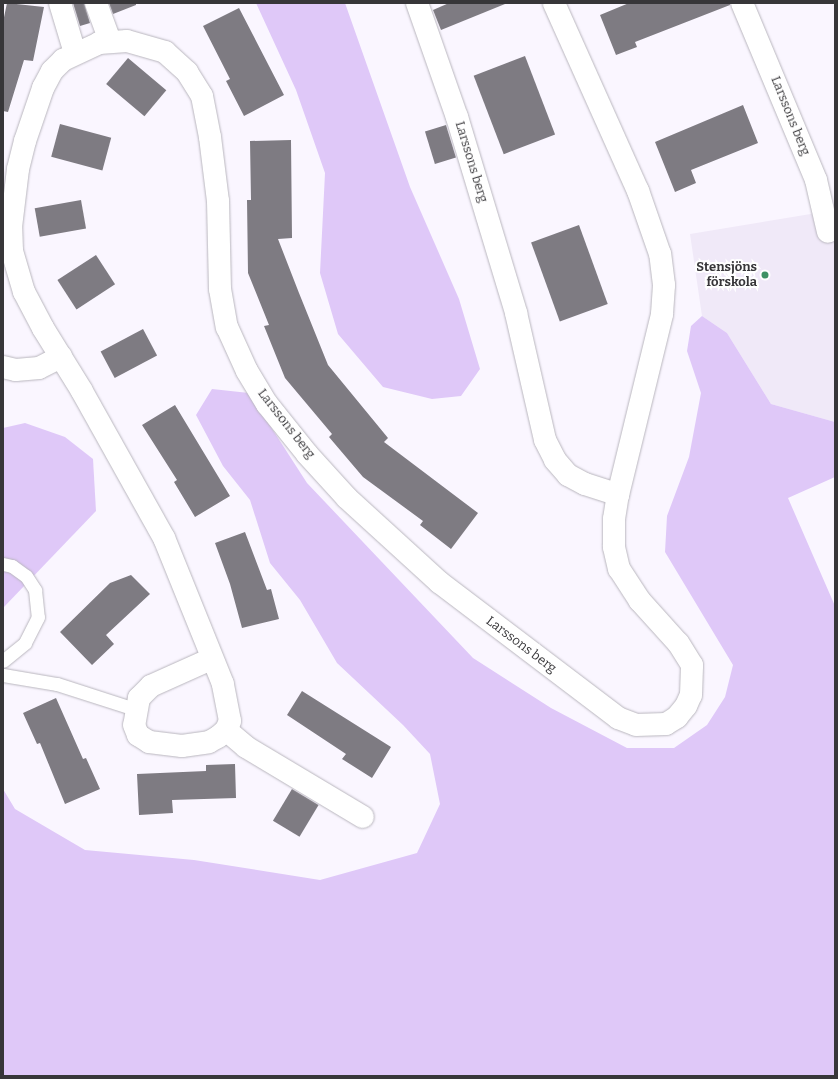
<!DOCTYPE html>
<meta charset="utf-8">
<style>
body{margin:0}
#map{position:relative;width:838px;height:1079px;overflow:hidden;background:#faf6ff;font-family:Bitter,serif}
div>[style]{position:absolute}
.built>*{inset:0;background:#f0e9f8}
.green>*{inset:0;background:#dfc8f8}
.building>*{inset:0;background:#7e7b82;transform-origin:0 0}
.roads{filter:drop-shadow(0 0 1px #b9b6be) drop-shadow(0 0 1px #b9b6be)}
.lane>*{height:13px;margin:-6.5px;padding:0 6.5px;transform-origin:6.5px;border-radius:6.5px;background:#fff}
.street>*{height:22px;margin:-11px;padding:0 11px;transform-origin:11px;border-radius:11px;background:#fff}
.dots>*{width:11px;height:11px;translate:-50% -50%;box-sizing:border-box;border:2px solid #fff;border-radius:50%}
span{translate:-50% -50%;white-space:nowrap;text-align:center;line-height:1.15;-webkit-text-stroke:4px #fff;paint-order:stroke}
.street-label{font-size:13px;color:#373639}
.poi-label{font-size:13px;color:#373639;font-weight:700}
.right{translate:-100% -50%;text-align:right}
.frame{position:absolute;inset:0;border:4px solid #373639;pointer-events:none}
</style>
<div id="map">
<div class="built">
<i style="clip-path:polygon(835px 210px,835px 422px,771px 404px,727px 333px,702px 316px,690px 234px)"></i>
</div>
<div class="green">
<i style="clip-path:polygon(256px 3px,345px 3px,410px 187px,459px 299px,480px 369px,461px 396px,432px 399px,383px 387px,338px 334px,320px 273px,325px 173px,296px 90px)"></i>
<i style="clip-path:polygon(702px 316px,727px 333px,771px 404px,835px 422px,835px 477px,788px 498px,835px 606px,835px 1076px,3px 1076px,3px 789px,15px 809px,85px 850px,194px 860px,320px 880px,417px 853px,440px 804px,430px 754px,403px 725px,337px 663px,300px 600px,270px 563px,250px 500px,223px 466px,196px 415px,212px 389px,249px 393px,307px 483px,473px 658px,551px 708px,627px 748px,674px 748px,707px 725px,725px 697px,733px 665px,665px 552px,667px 516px,689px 457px,701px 393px,687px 351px,691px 326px)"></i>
<i style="clip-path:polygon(25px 423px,65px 437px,93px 459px,96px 511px,3px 608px,3px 428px)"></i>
</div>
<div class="building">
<i style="clip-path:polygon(7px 3px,44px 7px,33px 61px,24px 60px,8px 112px,3px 111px,3px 22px)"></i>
<i style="clip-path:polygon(73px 3px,84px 3px,90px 23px,80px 26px)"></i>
<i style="clip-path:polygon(109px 3px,136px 3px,136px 5px,113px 14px)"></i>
<i style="clip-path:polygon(449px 3px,505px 3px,505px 4px,441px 30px,433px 10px)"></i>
<i style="clip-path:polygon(629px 3px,730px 3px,730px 5px,635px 42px,637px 47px,616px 55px,600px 15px)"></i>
<i style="clip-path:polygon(239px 8px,284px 95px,244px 116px,226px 81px,230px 79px,203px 26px)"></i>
<i style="left:525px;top:56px;width:84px;height:55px;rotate:69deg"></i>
<i style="left:128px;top:58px;width:50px;height:34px;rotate:40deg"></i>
<i style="clip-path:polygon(743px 105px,758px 143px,691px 170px,696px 183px,675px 192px,655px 142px)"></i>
<i style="left:60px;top:124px;width:53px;height:34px;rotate:15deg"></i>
<i style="left:446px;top:125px;width:34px;height:22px;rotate:73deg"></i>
<i style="clip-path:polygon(291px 140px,292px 238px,278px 239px,299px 293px,328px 365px,388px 438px,384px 442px,478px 513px,451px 549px,420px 525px,423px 521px,363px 477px,329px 437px,332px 434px,285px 378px,264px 326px,269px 325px,248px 273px,247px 200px,251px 200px,250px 141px)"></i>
<i style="left:81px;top:200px;width:29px;height:47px;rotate:80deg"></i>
<i style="left:579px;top:225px;width:84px;height:51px;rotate:70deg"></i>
<i style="left:96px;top:255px;width:35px;height:46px;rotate:57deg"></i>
<i style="left:143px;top:329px;width:30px;height:48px;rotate:62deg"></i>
<i style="clip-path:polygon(175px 405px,230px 496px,195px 517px,174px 482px,177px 480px,142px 425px)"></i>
<i style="clip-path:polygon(245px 532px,267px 590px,271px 589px,279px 619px,242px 628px,230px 584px,215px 543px)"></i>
<i style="clip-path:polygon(131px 575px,150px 594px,106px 635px,114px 644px,92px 665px,60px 632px,110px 583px)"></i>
<i style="clip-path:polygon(302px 691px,391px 747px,372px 778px,342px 759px,346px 754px,287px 715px)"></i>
<i style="clip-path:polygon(56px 698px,83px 759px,86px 758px,100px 789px,65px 804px,40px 743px,37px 744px,23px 713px)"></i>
<i style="clip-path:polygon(235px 764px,236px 798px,172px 800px,173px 813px,139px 815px,137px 774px,206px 771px,206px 765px)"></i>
<i style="left:292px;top:789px;width:31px;height:37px;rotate:31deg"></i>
</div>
<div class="roads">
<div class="lane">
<i style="left:3px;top:564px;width:9px;rotate:13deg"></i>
<i style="left:12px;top:566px;width:17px;rotate:36deg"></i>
<i style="left:26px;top:576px;width:17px;rotate:57deg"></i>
<i style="left:35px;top:590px;width:27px;rotate:84deg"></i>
<i style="left:38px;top:617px;width:29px;rotate:117deg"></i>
<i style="left:25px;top:643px;width:28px;rotate:141deg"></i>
<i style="left:3px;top:675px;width:55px;rotate:9.5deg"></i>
<i style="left:57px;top:684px;width:82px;rotate:17.8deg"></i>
</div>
<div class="street">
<i style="left:60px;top:3px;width:52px;rotate:73.3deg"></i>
<i style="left:96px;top:3px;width:40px;rotate:69.8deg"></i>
<i style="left:417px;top:3px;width:121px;rotate:70.7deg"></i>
<i style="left:457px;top:117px;width:205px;rotate:73.2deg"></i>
<i style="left:516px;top:313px;width:130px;rotate:77.1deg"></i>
<i style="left:545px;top:440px;width:22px;rotate:63deg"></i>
<i style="left:555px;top:460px;width:20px;rotate:49deg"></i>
<i style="left:568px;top:475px;width:19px;rotate:28deg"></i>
<i style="left:585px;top:484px;width:35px;rotate:18deg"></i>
<i style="left:742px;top:3px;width:192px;rotate:67.3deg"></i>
<i style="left:816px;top:180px;width:53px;rotate:77deg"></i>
<i style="left:3px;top:367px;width:13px;rotate:13deg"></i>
<i style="left:16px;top:370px;width:23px;rotate:-5deg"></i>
<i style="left:39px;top:368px;width:25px;rotate:-27deg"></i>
<i style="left:211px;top:659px;width:66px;rotate:155.8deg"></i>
<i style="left:151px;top:686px;width:17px;rotate:135deg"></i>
<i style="left:139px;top:698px;width:27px;rotate:100deg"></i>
<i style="left:134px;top:725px;width:11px;rotate:68deg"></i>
<i style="left:138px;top:735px;width:13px;rotate:32deg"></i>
<i style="left:149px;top:742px;width:33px;rotate:7deg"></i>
<i style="left:182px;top:746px;width:27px;rotate:-8deg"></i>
<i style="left:209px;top:742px;width:10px;rotate:-29deg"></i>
<i style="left:218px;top:737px;width:11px;rotate:-41deg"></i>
<i style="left:226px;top:730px;width:10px;rotate:-66deg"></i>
<i style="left:230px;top:721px;width:38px;rotate:-101deg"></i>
<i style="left:223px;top:684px;width:157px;rotate:-112deg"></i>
<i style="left:164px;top:538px;width:168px;rotate:-119.2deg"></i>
<i style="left:82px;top:391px;width:74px;rotate:-121.8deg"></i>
<i style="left:43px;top:328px;width:41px;rotate:-117.8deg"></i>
<i style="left:24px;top:292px;width:43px;rotate:-106.3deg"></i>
<i style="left:12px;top:251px;width:24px;rotate:-92deg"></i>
<i style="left:11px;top:227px;width:58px;rotate:-83.1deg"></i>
<i style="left:18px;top:169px;width:29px;rotate:-76deg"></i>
<i style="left:25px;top:141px;width:56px;rotate:-71.2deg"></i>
<i style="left:43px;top:88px;width:19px;rotate:-62deg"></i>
<i style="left:52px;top:71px;width:16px;rotate:-45deg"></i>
<i style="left:63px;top:60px;width:40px;rotate:-25deg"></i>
<i style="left:99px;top:43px;width:28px;rotate:-4deg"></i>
<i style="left:127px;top:41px;width:40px;rotate:16deg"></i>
<i style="left:165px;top:52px;width:30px;rotate:42deg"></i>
<i style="left:187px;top:72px;width:28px;rotate:58deg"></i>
<i style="left:202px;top:96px;width:42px;rotate:79deg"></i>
<i style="left:210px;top:137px;width:64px;rotate:82.9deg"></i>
<i style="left:218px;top:201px;width:88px;rotate:88.7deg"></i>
<i style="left:220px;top:289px;width:39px;rotate:80deg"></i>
<i style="left:227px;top:327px;width:48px;rotate:65.6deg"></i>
<i style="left:247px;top:371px;width:39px;rotate:59deg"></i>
<i style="left:267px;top:404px;width:64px;rotate:51.3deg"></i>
<i style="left:307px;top:454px;width:59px;rotate:47.7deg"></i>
<i style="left:347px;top:498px;width:125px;rotate:42.4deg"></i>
<i style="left:439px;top:582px;width:225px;rotate:37.2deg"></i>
<i style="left:618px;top:718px;width:19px;rotate:21deg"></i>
<i style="left:636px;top:725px;width:30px;rotate:-2deg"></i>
<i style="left:666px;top:724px;width:13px;rotate:-32deg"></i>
<i style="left:677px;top:717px;width:14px;rotate:-51deg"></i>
<i style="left:686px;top:706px;width:12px;rotate:-66deg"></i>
<i style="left:691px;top:695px;width:30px;rotate:-88deg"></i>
<i style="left:692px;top:665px;width:26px;rotate:-122deg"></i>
<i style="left:678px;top:643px;width:57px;rotate:-132.1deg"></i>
<i style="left:640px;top:601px;width:38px;rotate:-123deg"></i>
<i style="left:619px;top:569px;width:23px;rotate:-103deg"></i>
<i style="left:614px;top:547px;width:28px;rotate:-90deg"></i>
<i style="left:614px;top:519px;width:24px;rotate:-81deg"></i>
<i style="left:618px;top:495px;width:186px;rotate:-76.3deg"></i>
<i style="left:662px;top:314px;width:29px;rotate:-86deg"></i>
<i style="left:664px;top:285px;width:31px;rotate:-97deg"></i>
<i style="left:660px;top:254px;width:67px;rotate:-109.2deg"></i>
<i style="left:638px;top:191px;width:206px;rotate:-114.1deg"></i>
<i style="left:226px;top:730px;width:26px;rotate:40deg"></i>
<i style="left:246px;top:747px;width:136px;rotate:30.9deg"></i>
</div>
</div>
<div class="dots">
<i style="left:765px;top:275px;background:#3e9264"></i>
</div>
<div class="street-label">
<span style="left:790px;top:116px;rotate:68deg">Larssons berg</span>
<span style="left:471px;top:162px;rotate:73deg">Larssons berg</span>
<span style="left:286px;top:424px;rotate:52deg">Larssons berg</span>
<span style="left:521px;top:645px;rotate:37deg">Larssons berg</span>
</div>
<div class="poi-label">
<span class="right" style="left:757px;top:275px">Stensjöns<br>förskola</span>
</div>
<div class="frame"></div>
</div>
